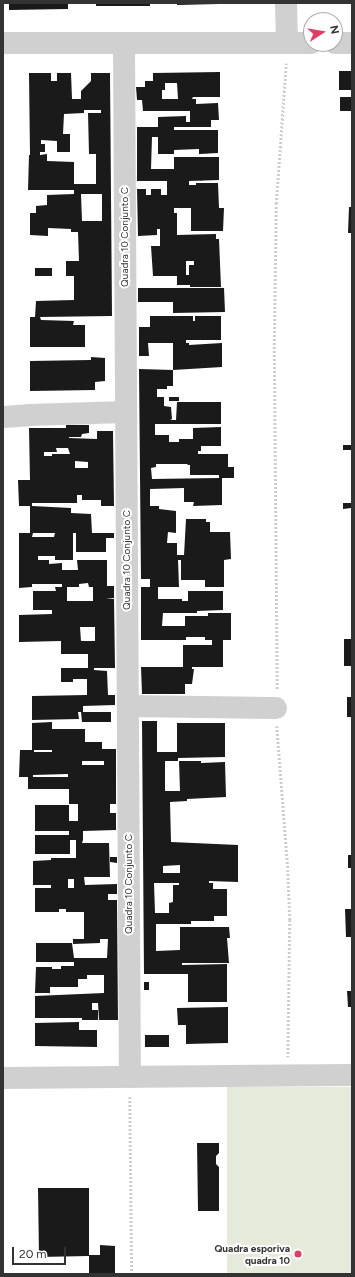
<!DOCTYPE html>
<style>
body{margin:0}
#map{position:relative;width:355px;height:1277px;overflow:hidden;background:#fff;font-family:Figtree,sans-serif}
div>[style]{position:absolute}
.green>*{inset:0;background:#e5eadb;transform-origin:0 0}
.building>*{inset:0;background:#1a1a1a;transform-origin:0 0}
.path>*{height:2.5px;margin-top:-1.25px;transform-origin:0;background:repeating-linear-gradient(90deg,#cdcdcd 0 2px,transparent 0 4px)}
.minor>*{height:22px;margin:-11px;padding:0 11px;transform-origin:11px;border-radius:11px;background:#d0d0d0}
.dots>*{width:11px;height:11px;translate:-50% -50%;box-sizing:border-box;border:2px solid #fff;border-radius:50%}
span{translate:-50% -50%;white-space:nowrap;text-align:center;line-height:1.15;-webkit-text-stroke:4px #fff;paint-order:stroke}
.street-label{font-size:10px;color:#333}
.poi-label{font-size:10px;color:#333;font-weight:700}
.right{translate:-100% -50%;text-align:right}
.frame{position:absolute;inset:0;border:4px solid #333;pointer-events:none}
.north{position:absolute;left:303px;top:12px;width:40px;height:40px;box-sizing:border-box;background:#fff;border:1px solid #adadad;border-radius:50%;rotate:78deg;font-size:11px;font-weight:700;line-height:16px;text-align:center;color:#333}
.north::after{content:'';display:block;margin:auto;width:14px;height:18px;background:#e43a63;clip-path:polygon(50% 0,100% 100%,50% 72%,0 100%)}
.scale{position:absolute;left:12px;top:1247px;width:54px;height:18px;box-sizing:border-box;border:2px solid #333;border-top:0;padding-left:5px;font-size:12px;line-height:14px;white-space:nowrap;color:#333;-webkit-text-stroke:3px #fff;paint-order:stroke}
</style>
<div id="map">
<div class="green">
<i style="left:352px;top:1087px;width:187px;height:125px;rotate:90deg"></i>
</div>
<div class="building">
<i style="clip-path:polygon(9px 3px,68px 3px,68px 9px,9px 10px)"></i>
<i style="left:96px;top:3px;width:54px;height:3px"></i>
<i style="clip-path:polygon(177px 3px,219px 3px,219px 4px,177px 5px)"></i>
<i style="left:339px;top:71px;width:13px;height:19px"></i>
<i style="clip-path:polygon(evenodd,220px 72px,220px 97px,193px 97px,192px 99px,196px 99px,196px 104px,218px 103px,219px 120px,211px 120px,211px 127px,174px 127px,174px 130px,218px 130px,218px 153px,199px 154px,199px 149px,174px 150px,174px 154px,158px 154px,158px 137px,152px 137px,151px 169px,174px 169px,174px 157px,219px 157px,219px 180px,189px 181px,189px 185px,196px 185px,196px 183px,218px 183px,219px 208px,224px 208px,223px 231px,191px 231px,191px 208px,174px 208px,174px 213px,177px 213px,177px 235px,216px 234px,216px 239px,219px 239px,221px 287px,190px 287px,190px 285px,177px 285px,177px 276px,153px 276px,151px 246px,160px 246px,160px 229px,157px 229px,157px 235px,138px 236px,137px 189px,146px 189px,146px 195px,151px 195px,151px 189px,161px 189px,161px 195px,167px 195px,167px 181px,137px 181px,137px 127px,158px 127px,158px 117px,186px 116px,186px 122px,190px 122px,190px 111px,143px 111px,142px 100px,137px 100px,136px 87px,145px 87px,145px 81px,153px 81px,153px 73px,220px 72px,165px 83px,177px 83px,178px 99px,162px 99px,162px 90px,165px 90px,165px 83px,220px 72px,186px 261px,194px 261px,194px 265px,189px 265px,189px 275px,186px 275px,186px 261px)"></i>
<i style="clip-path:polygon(evenodd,29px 73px,51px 73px,51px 81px,57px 81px,57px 73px,71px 73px,72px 99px,81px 99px,81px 91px,91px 81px,91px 73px,110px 73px,112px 316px,40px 317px,41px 320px,74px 321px,73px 325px,85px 325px,85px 347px,30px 347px,30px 317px,35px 317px,36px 301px,74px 300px,74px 276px,66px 276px,66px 261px,79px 261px,78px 232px,71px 232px,71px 229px,48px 228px,48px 236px,30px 235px,30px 213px,36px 213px,36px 206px,47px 205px,47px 195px,74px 194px,74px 190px,28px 190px,29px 155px,30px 155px,29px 73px,84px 110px,101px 110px,101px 113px,88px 113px,89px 154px,96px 154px,96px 184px,74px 184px,74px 162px,47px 161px,47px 154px,40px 155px,40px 152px,45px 152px,45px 144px,41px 144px,41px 140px,57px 141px,57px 152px,70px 152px,70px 134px,63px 134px,64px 114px,84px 113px,84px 110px,29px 73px,81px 194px,102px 194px,102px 221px,82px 221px,81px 194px)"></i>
<i style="left:352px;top:97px;width:14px;height:12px;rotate:90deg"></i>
<i style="clip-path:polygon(349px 207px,352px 207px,352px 233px,348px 233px)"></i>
<i style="left:35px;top:268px;width:17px;height:8px"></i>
<i style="clip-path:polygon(138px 288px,224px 288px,225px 312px,173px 313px,173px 302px,138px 302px)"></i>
<i style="clip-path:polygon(150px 316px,193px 316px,193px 321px,195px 321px,195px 316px,221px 316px,221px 340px,186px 340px,186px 343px,189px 343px,189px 345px,222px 343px,222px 367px,173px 370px,173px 343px,148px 343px,149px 356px,139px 356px,139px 327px,150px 327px)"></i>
<i style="clip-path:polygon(91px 357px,105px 358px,105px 381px,95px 382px,95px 390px,30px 391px,30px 361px,91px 360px)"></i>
<i style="clip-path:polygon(evenodd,139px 369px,173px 370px,173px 386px,167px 386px,167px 389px,157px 389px,157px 397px,164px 397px,164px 406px,171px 407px,172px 419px,170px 420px,176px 420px,177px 402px,221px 402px,221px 424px,155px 424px,155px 435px,169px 435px,169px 442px,179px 442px,179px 439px,193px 439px,193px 428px,221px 427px,221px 446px,201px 446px,201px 451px,198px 451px,198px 454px,228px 454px,228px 467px,234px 467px,234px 478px,222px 478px,222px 505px,193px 506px,194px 502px,184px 502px,184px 488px,150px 489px,150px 506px,159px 506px,159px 509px,176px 511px,176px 533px,168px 532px,167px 543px,177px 543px,177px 555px,184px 555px,186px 519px,206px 519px,206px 522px,210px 522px,210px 532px,230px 532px,231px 559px,224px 560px,224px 587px,205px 587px,205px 580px,181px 580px,181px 560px,178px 560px,179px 587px,158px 587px,158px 599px,182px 599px,182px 601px,188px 601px,188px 591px,223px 591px,223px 610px,197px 611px,197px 613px,163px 613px,162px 626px,185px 626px,185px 616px,208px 616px,208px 613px,231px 613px,231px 640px,223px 640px,223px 667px,192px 667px,192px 669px,194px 669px,192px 684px,185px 684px,185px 694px,142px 694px,141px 667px,183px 667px,183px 645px,212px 645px,212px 640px,205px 640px,205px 637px,186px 637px,186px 640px,141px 640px,141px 587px,150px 587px,150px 579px,141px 579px,139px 369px,156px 464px,188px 464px,187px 465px,190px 465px,190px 475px,219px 475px,219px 478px,152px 479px,151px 468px,156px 467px,156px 464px)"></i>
<i style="left:169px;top:397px;width:10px;height:4px"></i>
<i style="clip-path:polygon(evenodd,66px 425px,89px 425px,89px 433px,82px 434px,81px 437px,69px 437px,69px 438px,97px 439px,97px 431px,113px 431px,114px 506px,101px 506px,101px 500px,82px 500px,82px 495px,77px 495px,77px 503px,32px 503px,32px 506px,71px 508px,71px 513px,91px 514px,92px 533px,114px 533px,114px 538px,106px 538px,106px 552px,76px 552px,76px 533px,73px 533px,73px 560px,55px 560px,55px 556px,38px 556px,38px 560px,49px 560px,49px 564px,62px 563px,62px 570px,78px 570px,77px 560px,107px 560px,107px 586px,114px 586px,114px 598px,106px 599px,114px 599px,115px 668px,94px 668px,94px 670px,107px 671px,108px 695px,115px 695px,115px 705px,83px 706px,83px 712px,111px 712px,111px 722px,82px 722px,81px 712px,78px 712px,79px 719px,32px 720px,32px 696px,87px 695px,87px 679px,73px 679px,73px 682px,61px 682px,61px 668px,88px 668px,88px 654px,61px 654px,61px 641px,19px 642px,19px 615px,52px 614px,52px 610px,33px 610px,33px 591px,56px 591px,55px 587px,62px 587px,62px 584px,32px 584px,32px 587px,19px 588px,19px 533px,30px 533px,30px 506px,19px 506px,18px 480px,30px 480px,29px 428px,66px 428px,66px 425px,56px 448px,68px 448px,70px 454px,52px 454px,52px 456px,44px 456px,44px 452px,57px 452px,56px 448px,66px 425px,75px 461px,88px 462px,88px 468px,75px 468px,75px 461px,66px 425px,33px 533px,55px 533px,54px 537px,32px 537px,33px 533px,66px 425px,88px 583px,89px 587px,93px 587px,93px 601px,67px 601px,67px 587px,79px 587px,79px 584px,88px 583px,66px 425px,80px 627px,95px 627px,95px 641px,81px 641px,80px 627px)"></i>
<i style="left:343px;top:445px;width:9px;height:5px"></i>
<i style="clip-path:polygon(343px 503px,351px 503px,351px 508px,343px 509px)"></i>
<i style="left:344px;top:639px;width:8px;height:27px"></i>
<i style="left:347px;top:697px;width:5px;height:20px"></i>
<i style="clip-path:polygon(evenodd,142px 721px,157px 721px,157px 752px,177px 752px,177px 723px,225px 723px,225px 757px,178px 758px,178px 761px,165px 761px,165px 791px,180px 791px,179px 761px,201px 761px,201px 763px,225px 762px,226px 797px,187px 799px,187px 801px,170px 802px,171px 842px,238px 845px,238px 882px,209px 881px,209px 883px,213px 883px,213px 889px,227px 889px,227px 916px,214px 916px,214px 921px,191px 921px,191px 924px,156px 924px,156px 951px,180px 950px,180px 927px,229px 927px,230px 938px,227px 938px,229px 963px,182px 963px,182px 965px,227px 964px,227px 1002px,188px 1002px,188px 974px,144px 974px,142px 721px,180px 865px,180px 873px,163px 873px,163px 866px,180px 865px,142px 721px,154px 883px,179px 883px,179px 885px,173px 885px,173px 902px,169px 903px,169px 913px,155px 913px,154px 883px)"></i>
<i style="clip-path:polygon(evenodd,52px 722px,52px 729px,85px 729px,85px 742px,102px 742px,102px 749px,116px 749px,116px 804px,110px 804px,110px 813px,116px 813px,116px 830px,83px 831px,83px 840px,70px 840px,70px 854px,35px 854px,35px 835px,69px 835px,69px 831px,35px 831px,35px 805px,69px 805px,69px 821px,78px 821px,78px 804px,69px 804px,69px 789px,28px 789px,28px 777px,19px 777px,20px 750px,32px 750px,32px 723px,52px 722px,34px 750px,52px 750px,52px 752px,34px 752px,34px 750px,52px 722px,82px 761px,104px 761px,104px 765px,82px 765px,82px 761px,52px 722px,68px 774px,68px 777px,33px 777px,33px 775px,68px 774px)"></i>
<i style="clip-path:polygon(evenodd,76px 840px,83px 840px,82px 843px,109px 843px,110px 877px,84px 877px,85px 885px,117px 884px,117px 894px,108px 894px,108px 900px,117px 900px,118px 1020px,99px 1020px,98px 1003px,92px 1003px,92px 1010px,98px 1010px,98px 1020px,82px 1020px,82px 1018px,35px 1018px,35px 996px,104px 993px,104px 975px,87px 975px,87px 979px,78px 979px,78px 987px,50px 987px,50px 993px,35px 993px,36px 967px,52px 967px,52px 969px,61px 969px,61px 966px,74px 966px,74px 962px,36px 962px,36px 943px,72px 943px,74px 958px,107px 958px,108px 939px,100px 939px,100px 943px,73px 944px,73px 939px,84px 939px,84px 912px,66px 912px,66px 909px,59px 909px,59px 912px,35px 912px,35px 888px,51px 888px,51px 885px,33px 885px,33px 861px,51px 860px,51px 858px,76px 858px,76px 840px,68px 879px,74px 879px,74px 888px,68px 888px,68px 879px)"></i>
<i style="left:348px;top:855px;width:4px;height:13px"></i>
<i style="clip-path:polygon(110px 857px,117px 857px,117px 863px,110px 862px)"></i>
<i style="clip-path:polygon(345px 909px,352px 909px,352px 937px,346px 937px)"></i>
<i style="left:144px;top:982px;width:5px;height:8px"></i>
<i style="clip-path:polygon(347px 991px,352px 991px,352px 1007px,348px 1007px)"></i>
<i style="clip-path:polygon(228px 1007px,228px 1043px,186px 1044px,186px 1025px,178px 1025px,177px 1008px)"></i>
<i style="clip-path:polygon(79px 1022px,79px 1030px,97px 1030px,97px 1047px,35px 1046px,35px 1023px)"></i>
<i style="left:169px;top:1035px;width:12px;height:24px;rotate:90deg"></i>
<i style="clip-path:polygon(197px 1143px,219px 1143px,219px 1153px,216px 1156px,216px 1164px,219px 1167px,219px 1211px,198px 1211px)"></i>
<i style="clip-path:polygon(38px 1188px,89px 1188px,89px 1255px,100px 1255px,100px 1245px,115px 1246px,115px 1274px,89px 1274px,89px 1256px,39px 1257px)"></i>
</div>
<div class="path">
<i style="left:277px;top:689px;width:340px;rotate:-90.5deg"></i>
<i style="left:274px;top:349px;width:145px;rotate:-89.2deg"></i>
<i style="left:276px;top:204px;width:141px;rotate:-85.9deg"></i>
<i style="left:277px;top:726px;width:144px;rotate:85.6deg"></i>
<i style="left:288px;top:870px;width:50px;rotate:87.7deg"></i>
<i style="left:290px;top:920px;width:137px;rotate:90.8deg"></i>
<i style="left:130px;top:1097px;width:177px;rotate:89.4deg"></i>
</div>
<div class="minor">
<i style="left:286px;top:3px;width:40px;rotate:88.6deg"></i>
<i style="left:3px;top:43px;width:308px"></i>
<i style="left:335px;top:43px;width:17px"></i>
<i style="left:124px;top:44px;width:1033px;rotate:89.67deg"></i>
<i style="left:3px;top:417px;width:26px;rotate:-4deg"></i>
<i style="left:29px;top:415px;width:97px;rotate:-1.8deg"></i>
<i style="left:128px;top:706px;width:148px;rotate:0.8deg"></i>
<i style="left:3px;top:1078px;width:349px;rotate:-0.5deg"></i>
</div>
<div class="dots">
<i style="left:298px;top:1254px;background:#e43a63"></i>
</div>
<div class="street-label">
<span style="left:125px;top:237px;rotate:-90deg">Quadra 10 Conjunto C</span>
<span style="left:127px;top:560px;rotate:-90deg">Quadra 10 Conjunto C</span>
<span style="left:129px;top:884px;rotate:-90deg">Quadra 10 Conjunto C</span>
</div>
<div class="poi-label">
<span class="right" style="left:290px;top:1254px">Quadra esporiva<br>quadra 10</span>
</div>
<div class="frame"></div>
<div class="north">N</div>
<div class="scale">20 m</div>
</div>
